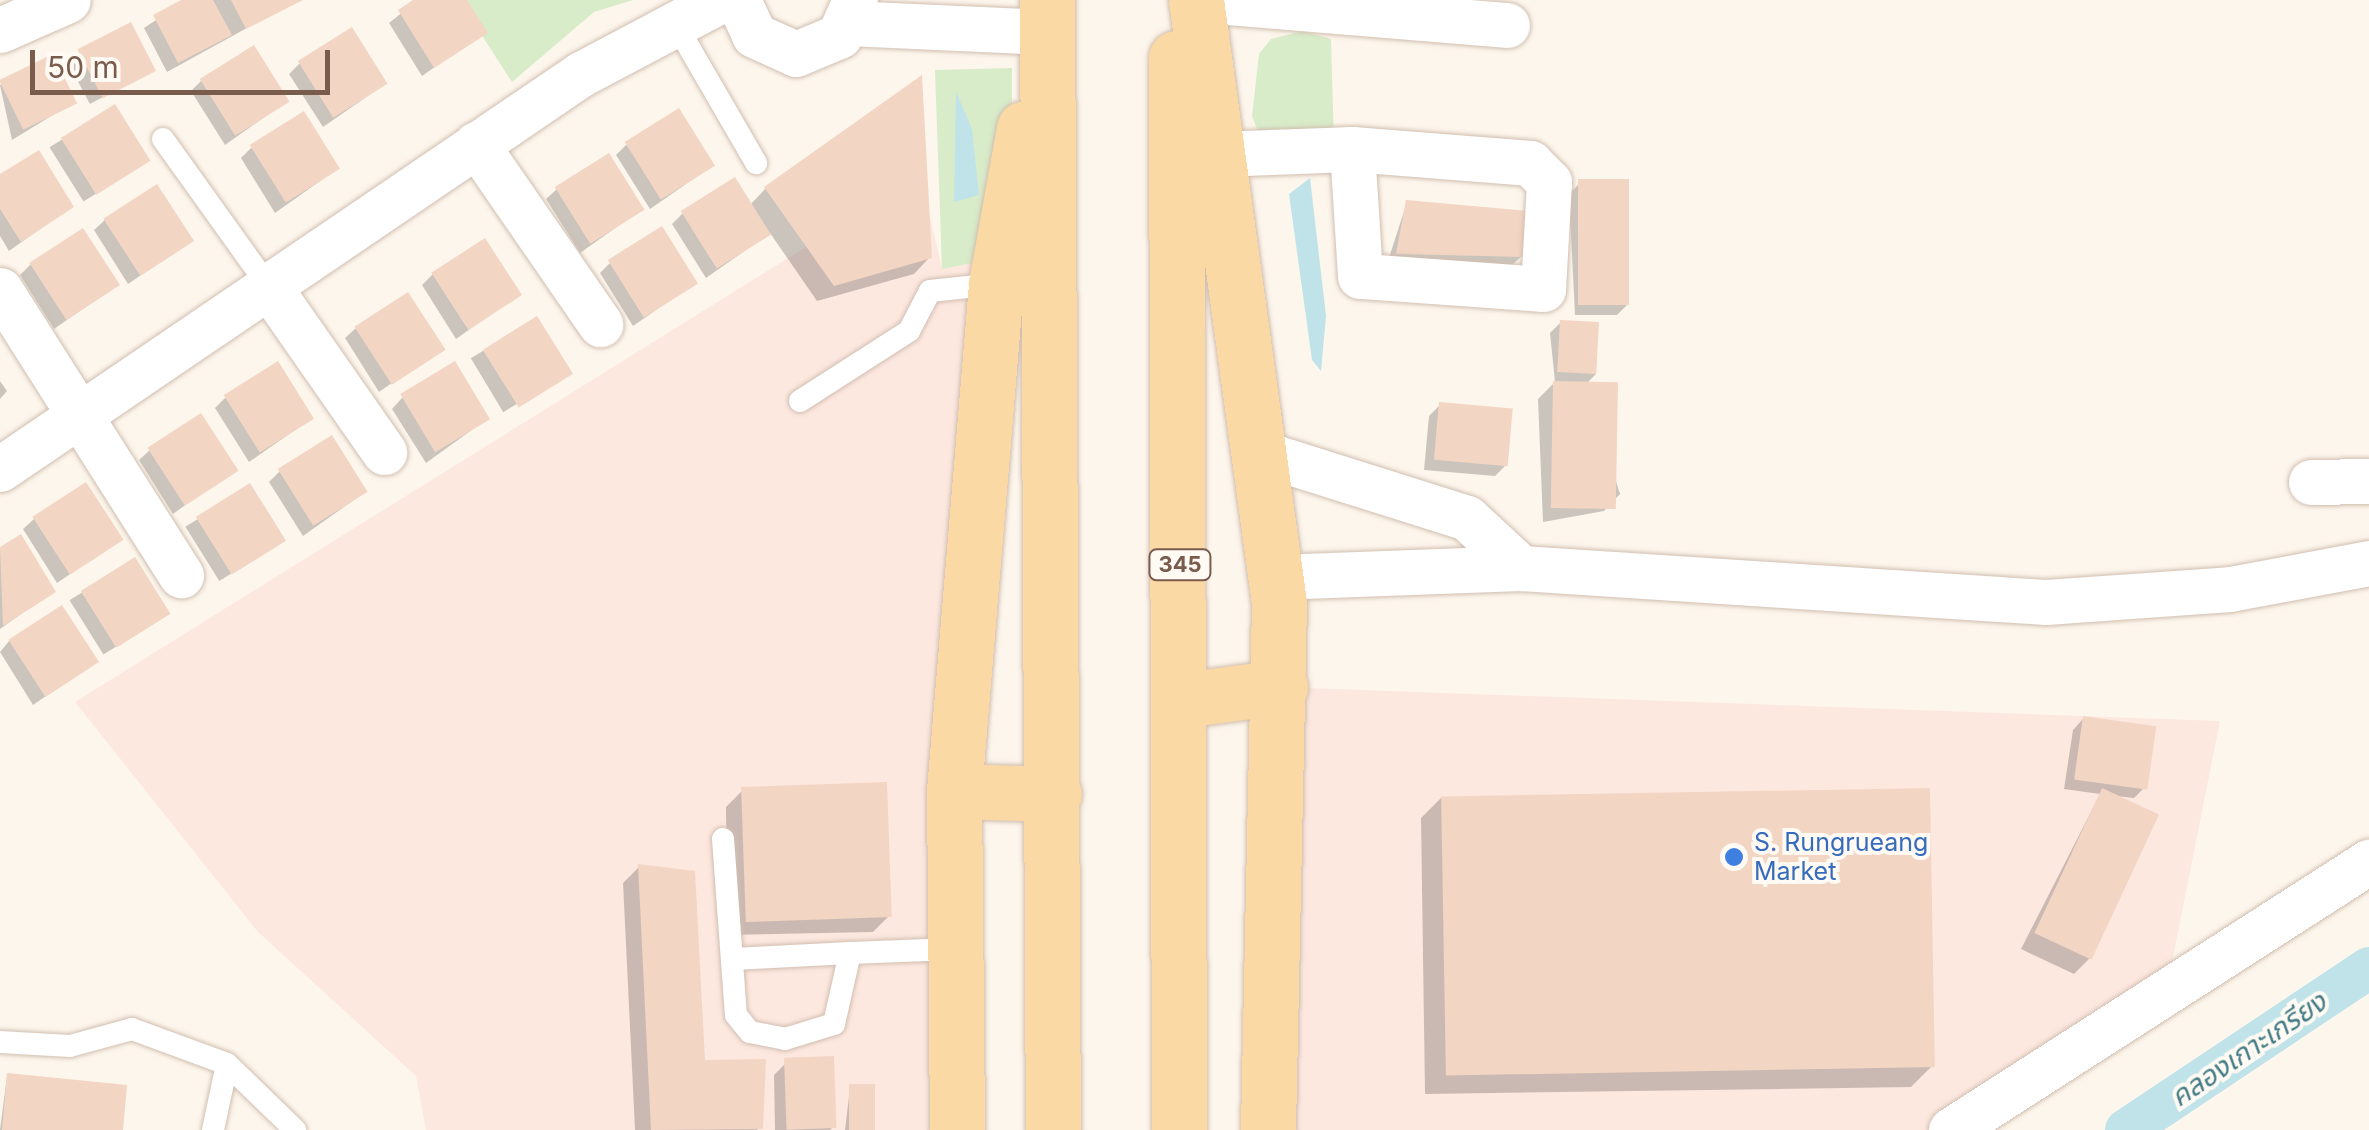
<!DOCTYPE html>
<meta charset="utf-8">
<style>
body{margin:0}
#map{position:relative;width:2369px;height:1130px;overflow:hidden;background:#fdf6ec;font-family:Inter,"Noto Sans Thai",sans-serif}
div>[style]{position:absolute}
.commercial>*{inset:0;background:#fde8e0}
.green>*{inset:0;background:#d8ecc9}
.water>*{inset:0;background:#bfe3e8}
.shadow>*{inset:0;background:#0003;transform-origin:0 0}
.canal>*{height:42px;margin:-21px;padding:0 21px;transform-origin:21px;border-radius:21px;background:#bfe3e8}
.building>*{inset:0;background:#f3d5c3;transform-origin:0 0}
.roads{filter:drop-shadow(0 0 2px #d1beb0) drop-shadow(0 0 2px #d1beb0)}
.lane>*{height:22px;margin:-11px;padding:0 11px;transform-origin:11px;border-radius:11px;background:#fff}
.street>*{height:45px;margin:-22.5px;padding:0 22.5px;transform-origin:22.5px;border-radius:22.5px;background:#fff}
.primary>*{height:55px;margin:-27.5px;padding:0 27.5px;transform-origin:27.5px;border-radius:27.5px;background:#fbd9a5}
.dots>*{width:28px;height:28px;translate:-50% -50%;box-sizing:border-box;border:5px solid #fffaf3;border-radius:50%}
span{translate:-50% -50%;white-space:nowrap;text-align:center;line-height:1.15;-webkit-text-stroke:8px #fffaf3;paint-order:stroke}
.shield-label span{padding:2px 8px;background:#fffaf3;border:2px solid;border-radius:8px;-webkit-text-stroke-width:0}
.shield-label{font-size:22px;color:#7a5c4d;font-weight:700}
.shop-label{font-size:25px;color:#366cbe}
.left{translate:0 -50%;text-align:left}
.water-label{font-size:28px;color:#437c86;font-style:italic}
.scale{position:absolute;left:30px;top:50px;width:300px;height:45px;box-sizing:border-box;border:5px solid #7a5c4d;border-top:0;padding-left:12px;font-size:30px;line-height:35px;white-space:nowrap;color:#7a5c4d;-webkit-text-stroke:8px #fffaf3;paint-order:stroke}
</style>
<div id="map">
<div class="commercial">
<i style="clip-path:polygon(920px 176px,942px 268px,1000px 257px,955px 1130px,426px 1130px,416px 1076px,258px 932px,75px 702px)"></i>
<i style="clip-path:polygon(1280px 687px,2220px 721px,2166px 992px,1945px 1130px,1267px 1130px)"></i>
</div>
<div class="green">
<i style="clip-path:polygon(459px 0,633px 0,594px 12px,512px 82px)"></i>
<i style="clip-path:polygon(1303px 31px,1331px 39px,1334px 144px,1259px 134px,1252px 116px,1259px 54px,1271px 39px)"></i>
<i style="clip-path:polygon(1012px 68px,1012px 146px,983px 261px,942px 269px,935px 70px)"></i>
</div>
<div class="water">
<i style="clip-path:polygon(956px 92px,972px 129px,979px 195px,954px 202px)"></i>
<i style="clip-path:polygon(1310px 178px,1326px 316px,1321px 371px,1312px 360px,1289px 194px)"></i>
</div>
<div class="shadow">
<i style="clip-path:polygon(186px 0,298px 0,167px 72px,144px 28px)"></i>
<i style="clip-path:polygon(418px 0,464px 0,484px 33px,422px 76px,389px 23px)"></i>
<i style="left:130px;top:26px;width:50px;height:72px;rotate:62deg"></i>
<i style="clip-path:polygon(52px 58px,74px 102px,12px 140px,0 85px)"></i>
<i style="clip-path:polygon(300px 63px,385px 84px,323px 127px,289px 74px)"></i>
<i style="clip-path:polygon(202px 80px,287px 101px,225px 145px,191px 91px)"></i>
<i style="left:114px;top:107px;width:64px;height:76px;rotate:58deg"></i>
<i style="clip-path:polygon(626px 145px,712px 166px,650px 209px,616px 155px)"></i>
<i style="clip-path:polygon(251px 148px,337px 169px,275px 213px,241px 158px)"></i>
<i style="clip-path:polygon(0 177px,71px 207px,9px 251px,0 236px)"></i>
<i style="clip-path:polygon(1580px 183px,1628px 304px,1617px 315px,1575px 315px,1569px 194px)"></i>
<i style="clip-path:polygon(766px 188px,930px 257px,914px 274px,817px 301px,770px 233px,706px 278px,672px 224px,683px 213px,750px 205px)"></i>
<i style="clip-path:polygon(557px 189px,642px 209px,580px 253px,546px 199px)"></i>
<i style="clip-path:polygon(1407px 202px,1522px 256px,1511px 266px,1387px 264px)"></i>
<i style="clip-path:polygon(105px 220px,191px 241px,128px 284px,94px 230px)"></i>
<i style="clip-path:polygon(610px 263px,695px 283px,633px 326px,600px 273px)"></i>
<i style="clip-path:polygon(31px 264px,117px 285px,54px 329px,20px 275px)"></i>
<i style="clip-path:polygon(433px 274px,518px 295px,456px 339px,422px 285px)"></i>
<i style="left:536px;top:319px;width:63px;height:76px;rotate:59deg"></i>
<i style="clip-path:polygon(1561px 322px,1596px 374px,1586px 384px,1620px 494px,1604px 511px,1543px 522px,1538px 399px,1555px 382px,1550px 333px)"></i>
<i style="clip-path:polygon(356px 328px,441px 349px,379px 392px,345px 338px)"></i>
<i style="clip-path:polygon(0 381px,7px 391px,0 399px)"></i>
<i style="clip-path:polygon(225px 398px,311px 419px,249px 462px,215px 408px)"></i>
<i style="clip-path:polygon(402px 398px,487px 419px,426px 463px,392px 409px)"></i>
<i style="clip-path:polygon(1440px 405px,1506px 465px,1495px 476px,1424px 470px,1429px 416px)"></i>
<i style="clip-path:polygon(150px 450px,234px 470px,173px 514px,139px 460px)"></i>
<i style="clip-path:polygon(280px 471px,365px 492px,303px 536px,269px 482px)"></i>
<i style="left:249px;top:487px;width:64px;height:75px;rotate:58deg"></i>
<i style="clip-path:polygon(34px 519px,120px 540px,57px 583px,23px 529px)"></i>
<i style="clip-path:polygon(20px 537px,53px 591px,0 629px,0 550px)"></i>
<i style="left:134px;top:560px;width:64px;height:76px;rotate:58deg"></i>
<i style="clip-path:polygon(10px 640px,95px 662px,33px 705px,0 652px)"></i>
<i style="clip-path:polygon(2083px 719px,2144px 788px,2134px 798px,2116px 796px,2090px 958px,2074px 974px,2021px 949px,2100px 794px,2064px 789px,2073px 730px)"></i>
<i style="clip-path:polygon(742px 791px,889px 916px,873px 932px,727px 935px,726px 807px)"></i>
<i style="clip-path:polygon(1442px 797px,1932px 1066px,1911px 1087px,1425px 1094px,1421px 818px)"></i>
<i style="clip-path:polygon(639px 867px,702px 1063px,758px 1130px,635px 1130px,623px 883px)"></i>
<i style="clip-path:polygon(785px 1064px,833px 1127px,830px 1130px,775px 1130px,774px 1075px)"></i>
<i style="clip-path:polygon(7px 1076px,121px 1130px,0 1130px)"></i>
<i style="clip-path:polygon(850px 1088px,873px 1130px,845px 1130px)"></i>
</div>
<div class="canal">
<i style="left:2126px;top:1130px;width:292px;rotate:-33.7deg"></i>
</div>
<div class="building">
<i style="clip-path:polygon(181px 0,213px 0,232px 35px,178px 63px,153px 15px)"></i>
<i style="clip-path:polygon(231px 0,303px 0,246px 29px)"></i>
<i style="clip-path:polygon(413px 0,467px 0,488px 33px,434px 68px,398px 10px)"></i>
<i style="left:131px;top:22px;width:55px;height:60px;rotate:63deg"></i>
<i style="left:352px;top:27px;width:67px;height:64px;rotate:58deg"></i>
<i style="left:254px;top:45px;width:67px;height:64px;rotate:58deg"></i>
<i style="left:53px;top:54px;width:55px;height:60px;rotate:64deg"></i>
<i style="clip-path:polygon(922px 75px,932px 258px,834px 286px,764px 187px)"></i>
<i style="left:115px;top:104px;width:67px;height:64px;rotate:58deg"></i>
<i style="left:679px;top:108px;width:68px;height:64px;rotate:58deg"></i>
<i style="left:304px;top:111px;width:68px;height:64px;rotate:58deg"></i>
<i style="clip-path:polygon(39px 150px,74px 207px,21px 242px,0 209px,0 174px)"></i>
<i style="left:609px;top:153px;width:67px;height:64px;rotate:58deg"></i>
<i style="left:735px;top:177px;width:68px;height:64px;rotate:58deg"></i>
<i style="left:1629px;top:179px;width:126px;height:51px;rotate:90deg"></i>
<i style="left:157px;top:184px;width:68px;height:64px;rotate:57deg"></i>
<i style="clip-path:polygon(1406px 200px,1528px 211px,1525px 257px,1396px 254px)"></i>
<i style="left:662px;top:226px;width:68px;height:64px;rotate:58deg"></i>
<i style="left:83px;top:228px;width:68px;height:64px;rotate:57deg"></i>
<i style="left:485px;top:238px;width:68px;height:64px;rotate:57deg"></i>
<i style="left:408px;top:292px;width:69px;height:64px;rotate:57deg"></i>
<i style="left:537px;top:316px;width:68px;height:64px;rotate:58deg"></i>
<i style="left:1560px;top:320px;width:39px;height:52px;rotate:3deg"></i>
<i style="left:278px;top:361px;width:68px;height:64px;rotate:58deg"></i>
<i style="left:455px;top:361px;width:68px;height:64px;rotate:59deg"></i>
<i style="left:1553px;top:381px;width:65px;height:127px;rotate:1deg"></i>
<i style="left:1439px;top:402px;width:74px;height:58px;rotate:5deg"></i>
<i style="left:201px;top:413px;width:69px;height:64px;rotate:57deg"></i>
<i style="left:332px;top:435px;width:67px;height:64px;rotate:58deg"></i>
<i style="left:86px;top:482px;width:69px;height:64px;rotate:57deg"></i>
<i style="left:250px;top:483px;width:68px;height:64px;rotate:58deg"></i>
<i style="clip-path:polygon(21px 534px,56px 592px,3px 626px,0 547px)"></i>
<i style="left:135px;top:557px;width:67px;height:64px;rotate:58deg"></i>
<i style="left:62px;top:605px;width:68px;height:64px;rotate:57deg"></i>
<i style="left:2083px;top:716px;width:74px;height:64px;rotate:8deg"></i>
<i style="left:887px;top:782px;width:135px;height:146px;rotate:88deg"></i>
<i style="left:1930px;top:788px;width:279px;height:489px;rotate:89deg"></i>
<i style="left:2102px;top:788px;width:63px;height:160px;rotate:25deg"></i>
<i style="clip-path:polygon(638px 864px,695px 871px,705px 1060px,766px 1059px,763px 1129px,651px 1130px)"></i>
<i style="left:834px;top:1056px;width:72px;height:50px;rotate:88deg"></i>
<i style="clip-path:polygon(7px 1073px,127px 1085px,123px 1130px,2px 1130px)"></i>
<i style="left:875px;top:1084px;width:46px;height:26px;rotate:90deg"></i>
</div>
<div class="roads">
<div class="lane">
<i style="left:675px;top:23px;width:162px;rotate:59.9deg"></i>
<i style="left:163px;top:139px;width:178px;rotate:54.4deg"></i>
<i style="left:800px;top:401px;width:130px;rotate:-32.7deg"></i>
<i style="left:909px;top:331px;width:45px;rotate:-62.3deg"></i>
<i style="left:930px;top:291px;width:66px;rotate:-6.1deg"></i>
<i style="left:723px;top:839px;width:176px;rotate:85.8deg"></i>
<i style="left:736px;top:1015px;width:22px;rotate:51deg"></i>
<i style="left:750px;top:1032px;width:36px;rotate:11deg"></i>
<i style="left:785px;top:1039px;width:51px;rotate:-17deg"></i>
<i style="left:834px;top:1024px;width:73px;rotate:-77.3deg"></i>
<i style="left:850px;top:953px;width:103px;rotate:-2.2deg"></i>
<i style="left:733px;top:959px;width:117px;rotate:-2.9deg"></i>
<i style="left:0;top:1042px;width:70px;rotate:3.3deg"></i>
<i style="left:70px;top:1046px;width:64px;rotate:-15.3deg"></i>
<i style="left:132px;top:1029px;width:101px;rotate:20.2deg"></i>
<i style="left:213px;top:1130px;width:67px;rotate:-78deg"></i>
<i style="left:227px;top:1064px;width:95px;rotate:44.1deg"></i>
</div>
<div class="street">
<i style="left:738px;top:0;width:38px;rotate:65deg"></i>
<i style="left:754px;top:35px;width:46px;rotate:24.3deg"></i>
<i style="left:796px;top:54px;width:47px;rotate:-22.7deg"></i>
<i style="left:839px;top:36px;width:39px;rotate:-66deg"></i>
<i style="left:1202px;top:0;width:306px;rotate:4.7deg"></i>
<i style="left:848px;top:23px;width:199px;rotate:2.6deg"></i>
<i style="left:0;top:30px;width:74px;rotate:-23.8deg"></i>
<i style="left:476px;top:144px;width:219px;rotate:55.4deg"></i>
<i style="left:1217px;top:154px;width:135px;rotate:-2.1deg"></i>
<i style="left:1352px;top:149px;width:179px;rotate:4.5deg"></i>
<i style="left:1530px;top:163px;width:27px;rotate:45deg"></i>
<i style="left:1549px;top:182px;width:107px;rotate:93.2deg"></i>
<i style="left:1543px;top:289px;width:183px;rotate:-175.9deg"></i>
<i style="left:1360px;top:276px;width:127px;rotate:-93.6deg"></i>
<i style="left:267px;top:284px;width:205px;rotate:55.1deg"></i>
<i style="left:0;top:290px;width:338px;rotate:57.6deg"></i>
<i style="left:1258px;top:452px;width:219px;rotate:17.5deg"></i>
<i style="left:1467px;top:518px;width:74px;rotate:42.8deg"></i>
<i style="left:0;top:469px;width:703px;rotate:-34.21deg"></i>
<i style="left:581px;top:74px;width:158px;rotate:-27.9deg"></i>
<i style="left:2311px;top:482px;width:58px;rotate:-1deg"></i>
<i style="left:1276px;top:577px;width:245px;rotate:-2.1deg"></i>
<i style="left:1521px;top:568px;width:526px;rotate:3.71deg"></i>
<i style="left:2046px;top:602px;width:184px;rotate:-4deg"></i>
<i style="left:2230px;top:589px;width:141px;rotate:-10.6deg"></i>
<i style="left:1951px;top:1130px;width:497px;rotate:-32.7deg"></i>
</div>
<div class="primary">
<i style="left:1047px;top:0;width:1130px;rotate:89.7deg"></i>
<i style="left:1196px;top:0;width:609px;rotate:82.16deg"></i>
<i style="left:1279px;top:603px;width:527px;rotate:91.2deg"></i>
<i style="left:1176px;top:58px;width:1072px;rotate:89.84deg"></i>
<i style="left:1182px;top:700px;width:99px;rotate:-7.6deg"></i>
<i style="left:954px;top:791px;width:100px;rotate:1.7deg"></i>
<i style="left:957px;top:1130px;width:339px;rotate:-90.5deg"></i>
<i style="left:954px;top:791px;width:509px;rotate:-85.26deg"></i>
<i style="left:996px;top:284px;width:158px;rotate:-79.8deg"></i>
</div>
</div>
<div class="dots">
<i style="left:1734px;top:857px;background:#3f7fe0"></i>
</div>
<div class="shield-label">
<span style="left:1180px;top:565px">345</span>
</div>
<div class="shop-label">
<span class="left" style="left:1754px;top:857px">S. Rungrueang<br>Market</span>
</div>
<div class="water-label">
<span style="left:2248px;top:1049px;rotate:-34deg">คลองเกาะเกรียง</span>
</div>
<div class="scale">50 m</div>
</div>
